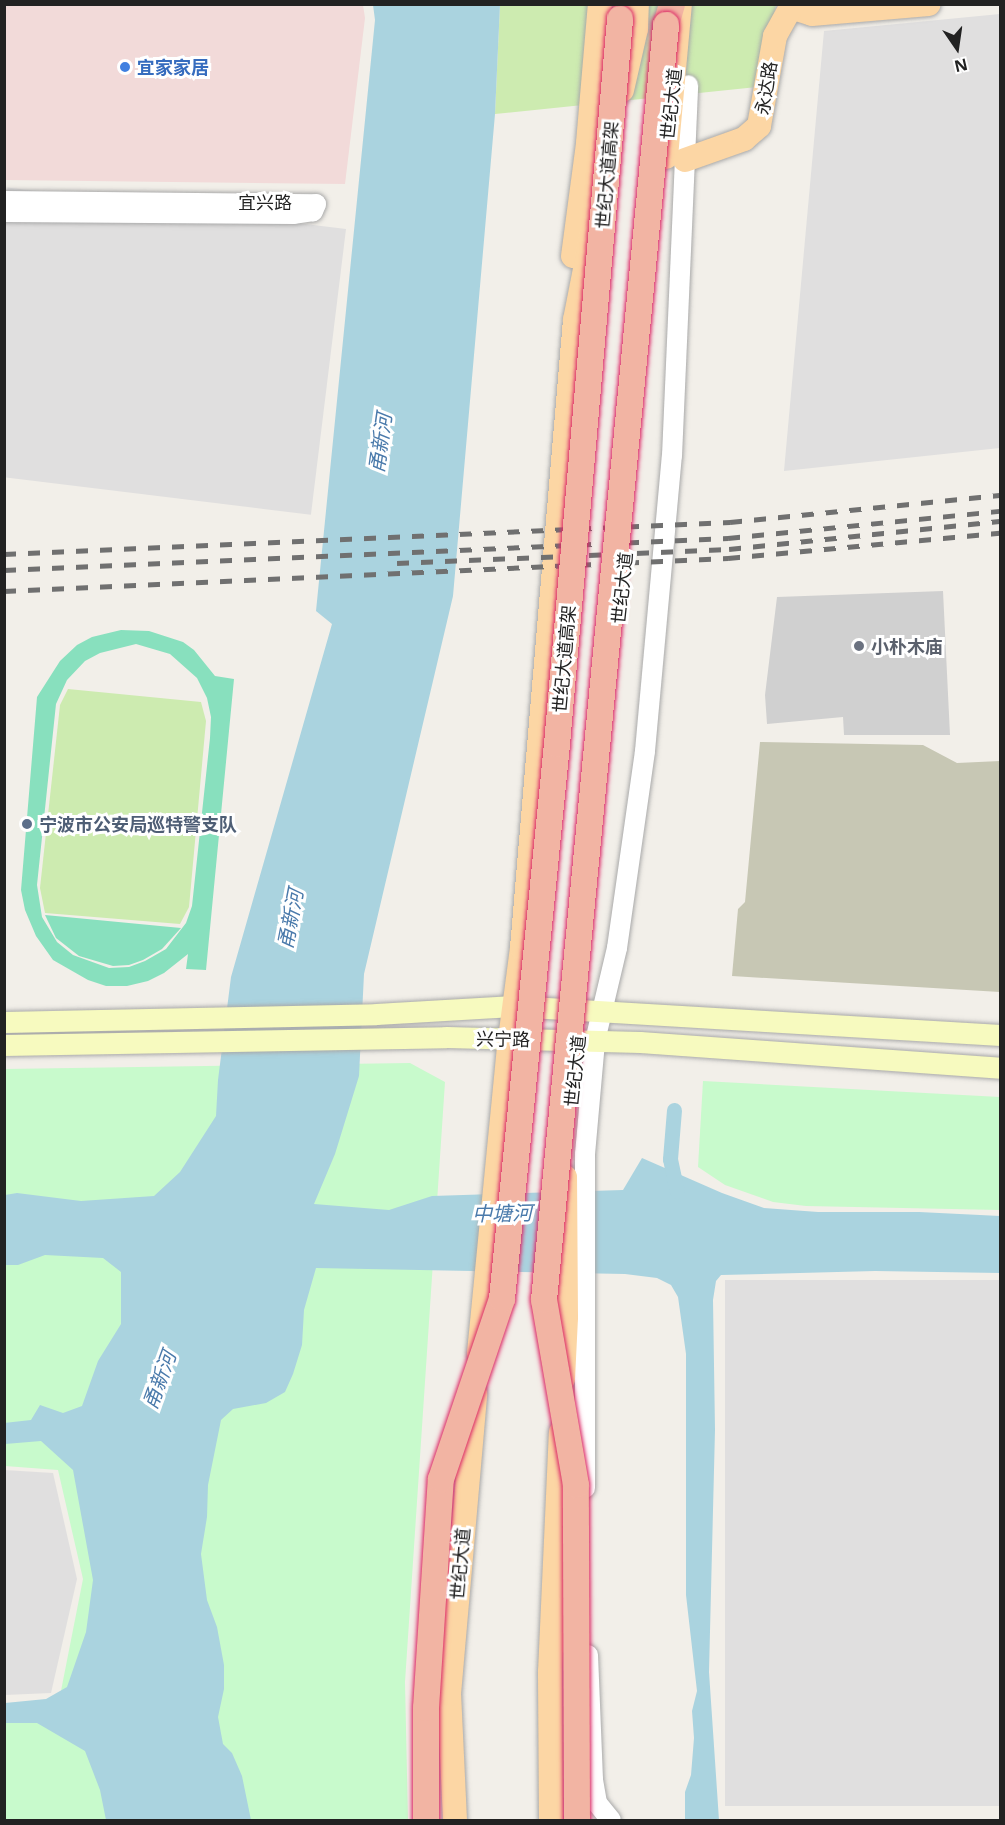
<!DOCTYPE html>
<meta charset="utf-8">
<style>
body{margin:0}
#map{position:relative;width:1005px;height:1825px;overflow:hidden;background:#f2efe9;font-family:"Noto Sans","Noto Sans SC",sans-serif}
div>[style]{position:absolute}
.residential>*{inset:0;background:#e0dfdf;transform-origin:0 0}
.commercial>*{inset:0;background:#f2dad9}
.religious>*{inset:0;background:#d0d0d0}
.construction>*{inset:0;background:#c7c7b4}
.grass>*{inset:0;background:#cdebb0}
.park>*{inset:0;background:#c8facc}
.pitch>*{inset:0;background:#88e0be}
.water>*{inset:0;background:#aad3df}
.canal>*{height:15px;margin:-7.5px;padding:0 7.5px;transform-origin:7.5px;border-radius:7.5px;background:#aad3df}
.roads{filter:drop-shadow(0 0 2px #a9a9a9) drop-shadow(0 0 2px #a9a9a9)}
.tertiary>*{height:20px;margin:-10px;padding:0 10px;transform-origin:10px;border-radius:10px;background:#fff}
.secondary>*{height:21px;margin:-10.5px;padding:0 10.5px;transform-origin:10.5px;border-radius:10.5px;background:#f7fabf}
.primary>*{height:24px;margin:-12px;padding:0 12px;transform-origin:12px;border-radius:12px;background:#fcd6a4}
.trunk>*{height:26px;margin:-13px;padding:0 13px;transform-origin:13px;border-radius:13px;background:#f2b4a3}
.rail>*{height:4.5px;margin-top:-2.25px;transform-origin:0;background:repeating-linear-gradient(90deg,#707070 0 12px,transparent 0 24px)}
.bridges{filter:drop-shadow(0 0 2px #dc2a67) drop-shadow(0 0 2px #dc2a67)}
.trunk-bridge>*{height:26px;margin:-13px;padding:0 13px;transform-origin:13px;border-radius:13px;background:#f2b4a3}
.dots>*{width:16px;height:16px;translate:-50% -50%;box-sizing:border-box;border:3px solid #fff;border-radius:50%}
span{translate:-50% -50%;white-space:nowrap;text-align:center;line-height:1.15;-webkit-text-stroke:6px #fff;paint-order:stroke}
.shop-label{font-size:18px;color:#366cbe;font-weight:700}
.left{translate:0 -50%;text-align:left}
.street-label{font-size:18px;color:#222}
.worship-label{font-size:18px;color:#5b616d;font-weight:700}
.service-label{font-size:18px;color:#4e5e75;font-weight:700}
.water-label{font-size:20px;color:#4a7aab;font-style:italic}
.frame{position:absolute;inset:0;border:6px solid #222;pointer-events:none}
.north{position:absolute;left:927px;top:18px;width:60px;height:60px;-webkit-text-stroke:4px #fff;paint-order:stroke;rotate:167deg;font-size:16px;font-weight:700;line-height:24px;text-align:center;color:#222}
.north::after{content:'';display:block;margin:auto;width:21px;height:27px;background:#222;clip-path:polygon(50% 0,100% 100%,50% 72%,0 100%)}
</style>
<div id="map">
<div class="residential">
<i style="clip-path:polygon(1000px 14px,1000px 448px,784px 471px,824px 31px)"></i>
<i style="left:346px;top:229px;width:288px;height:341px;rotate:97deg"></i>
<i style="left:1000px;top:1280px;width:526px;height:275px;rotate:90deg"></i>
<i style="clip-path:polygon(5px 1470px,53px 1473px,77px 1579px,51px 1693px,5px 1695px)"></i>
</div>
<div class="commercial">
<i style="clip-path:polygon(5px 4px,363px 5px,365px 18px,345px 184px,5px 180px)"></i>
</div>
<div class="religious">
<i style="clip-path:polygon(943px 591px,950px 735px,844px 735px,843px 717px,767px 724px,765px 695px,777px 597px)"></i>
</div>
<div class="construction">
<i style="clip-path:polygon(760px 742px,923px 745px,957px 763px,1000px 761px,1000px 992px,732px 976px,738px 909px,745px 902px)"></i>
</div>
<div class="grass">
<i style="clip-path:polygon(500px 5px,776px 5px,757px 87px,495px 114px)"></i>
<i style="clip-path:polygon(68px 689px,201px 702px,206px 721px,189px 907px,180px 924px,45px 913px,40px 888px,60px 705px)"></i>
</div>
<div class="park">
<i style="clip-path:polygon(410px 1063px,445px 1082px,405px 1682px,408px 1820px,5px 1820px,5px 1711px,58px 1706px,83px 1579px,58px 1470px,5px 1466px,4px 1069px)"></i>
<i style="clip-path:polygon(703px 1081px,1000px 1097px,1000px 1210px,806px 1206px,773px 1202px,725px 1185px,698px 1167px)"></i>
</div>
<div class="pitch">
<i style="clip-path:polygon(evenodd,121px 630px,149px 631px,183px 642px,194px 650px,215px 676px,234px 679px,206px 970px,186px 969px,188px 954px,164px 973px,148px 981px,127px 986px,106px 986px,88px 980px,53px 960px,36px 936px,25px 910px,21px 890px,37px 697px,60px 661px,77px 645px,92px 637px,121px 630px,136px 644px,170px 654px,197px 678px,207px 698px,211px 717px,210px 738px,192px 906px,186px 923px,166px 949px,145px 961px,129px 967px,109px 968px,73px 955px,57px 942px,42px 917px,37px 885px,56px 704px,67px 680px,85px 661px,100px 653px,136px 644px)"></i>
<i style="clip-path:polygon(45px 915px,181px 928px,162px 949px,143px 960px,129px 965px,113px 966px,79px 956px,56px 938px)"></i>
</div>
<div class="water">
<i style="clip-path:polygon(373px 5px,500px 5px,495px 114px,453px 596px,364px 974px,359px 1076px,335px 1154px,314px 1204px,389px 1210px,432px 1196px,623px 1190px,642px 1158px,722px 1193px,764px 1208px,818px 1212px,919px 1212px,1000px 1216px,1000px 1273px,875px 1271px,721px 1275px,716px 1281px,713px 1300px,715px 1430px,709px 1672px,719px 1820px,685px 1820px,685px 1792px,691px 1775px,694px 1738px,692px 1711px,697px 1691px,686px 1595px,686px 1354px,678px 1297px,671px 1285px,657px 1278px,625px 1274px,316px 1268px,304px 1310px,302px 1345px,293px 1374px,285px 1392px,266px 1403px,233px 1409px,221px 1420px,208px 1485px,207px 1517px,201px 1554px,207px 1600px,217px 1627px,224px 1665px,224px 1689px,218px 1717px,223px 1744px,232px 1753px,242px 1776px,251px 1820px,106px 1820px,100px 1790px,85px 1751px,37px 1723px,5px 1723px,5px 1703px,46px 1699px,67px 1687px,86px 1632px,93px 1580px,73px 1470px,41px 1441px,5px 1444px,4px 1423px,31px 1420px,40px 1405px,63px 1413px,82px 1406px,98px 1361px,121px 1324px,121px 1272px,103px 1258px,45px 1255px,18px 1265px,5px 1265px,5px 1195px,17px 1193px,81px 1201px,154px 1196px,180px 1172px,216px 1116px,218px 1080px,231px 977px,332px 624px,316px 611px,375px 20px)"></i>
</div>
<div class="canal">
<i style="left:674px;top:1110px;width:49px;rotate:94.7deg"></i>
<i style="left:670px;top:1159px;width:33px;rotate:78deg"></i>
</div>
<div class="roads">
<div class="tertiary">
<i style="left:4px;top:201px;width:312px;rotate:0.6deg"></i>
<i style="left:316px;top:204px;width:8px;rotate:113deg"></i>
<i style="left:313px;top:211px;width:19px;rotate:171deg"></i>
<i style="left:294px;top:214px;width:290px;rotate:-179.6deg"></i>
<i style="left:585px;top:1488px;width:334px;rotate:-90deg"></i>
<i style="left:585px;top:1154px;width:113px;rotate:-84.9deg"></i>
<i style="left:595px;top:1041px;width:96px;rotate:-76.7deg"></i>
<i style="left:617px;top:948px;width:199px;rotate:-81.9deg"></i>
<i style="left:645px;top:751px;width:296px;rotate:-84.8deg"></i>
<i style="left:672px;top:456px;width:371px;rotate:-87.5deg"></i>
<i style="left:588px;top:1655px;width:125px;rotate:87.7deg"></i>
<i style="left:593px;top:1780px;width:23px;rotate:80deg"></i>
<i style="left:597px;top:1803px;width:22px;rotate:51deg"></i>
</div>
<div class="secondary">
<i style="left:4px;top:1022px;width:372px;rotate:-1.2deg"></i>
<i style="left:376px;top:1014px;width:137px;rotate:-3.3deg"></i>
<i style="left:513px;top:1006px;width:488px;rotate:3.4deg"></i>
<i style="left:4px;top:1045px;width:442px;rotate:-1deg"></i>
<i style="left:446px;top:1037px;width:194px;rotate:1.5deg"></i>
<i style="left:640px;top:1042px;width:361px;rotate:4.1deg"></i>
</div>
<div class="primary">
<i style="left:791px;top:7px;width:22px;rotate:18deg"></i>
<i style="left:812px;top:14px;width:117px;rotate:-4.9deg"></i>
<i style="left:622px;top:90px;width:63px;rotate:-77.1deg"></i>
<i style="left:636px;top:29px;width:25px;rotate:-88deg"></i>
<i style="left:666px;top:157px;width:154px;rotate:-84.8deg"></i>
<i style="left:685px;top:160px;width:63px;rotate:-19.6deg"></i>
<i style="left:744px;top:139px;width:20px;rotate:-41deg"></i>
<i style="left:759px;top:126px;width:91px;rotate:-79.9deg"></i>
<i style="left:775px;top:36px;width:37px;rotate:-61deg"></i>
<i style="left:573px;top:256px;width:114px;rotate:-82.4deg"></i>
<i style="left:588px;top:143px;width:140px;rotate:-85.1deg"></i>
<i style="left:479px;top:1353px;width:316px;rotate:-84.4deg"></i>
<i style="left:510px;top:1039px;width:92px;rotate:-82.5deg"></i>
<i style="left:522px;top:948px;width:630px;rotate:-85.18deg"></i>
<i style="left:575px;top:320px;width:89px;rotate:-78.9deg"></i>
<i style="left:563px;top:1379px;width:62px;rotate:-87.2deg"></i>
<i style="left:566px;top:1317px;width:140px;rotate:-90.4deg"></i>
<i style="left:455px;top:1820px;width:126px;rotate:-92.7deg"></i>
<i style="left:449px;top:1694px;width:301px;rotate:-85deg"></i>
<i style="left:551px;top:1820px;width:148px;rotate:-90.4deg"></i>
<i style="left:550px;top:1672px;width:240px;rotate:-87.4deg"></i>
</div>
<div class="trunk">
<i style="left:666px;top:25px;width:22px;rotate:-74deg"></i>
</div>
</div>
<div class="rail">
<i style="left:4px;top:554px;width:727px;rotate:-2.52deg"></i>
<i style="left:730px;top:522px;width:271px;rotate:-5.7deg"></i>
<i style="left:397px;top:563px;width:332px;rotate:-2.4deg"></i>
<i style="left:729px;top:549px;width:272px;rotate:-5.9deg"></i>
<i style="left:4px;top:570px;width:725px;rotate:-2.53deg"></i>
<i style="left:728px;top:538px;width:273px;rotate:-5.7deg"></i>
<i style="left:4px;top:591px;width:725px;rotate:-2.61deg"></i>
<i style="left:728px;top:558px;width:273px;rotate:-5.3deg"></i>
</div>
<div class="bridges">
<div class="trunk-bridge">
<i style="left:426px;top:1820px;width:112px;rotate:-90deg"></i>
<i style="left:426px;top:1708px;width:229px;rotate:-86.3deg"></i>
<i style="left:441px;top:1479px;width:190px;rotate:-71.3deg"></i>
<i style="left:502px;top:1299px;width:558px;rotate:-84.34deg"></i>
<i style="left:557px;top:744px;width:728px;rotate:-85.03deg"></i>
<i style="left:577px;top:1820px;width:335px;rotate:-90.2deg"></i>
<i style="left:576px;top:1485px;width:188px;rotate:-99.8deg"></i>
<i style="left:544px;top:1300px;width:1281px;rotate:-84.53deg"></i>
</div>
</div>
<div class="dots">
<i style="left:125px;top:67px;background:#3f7fe0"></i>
<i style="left:859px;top:646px;background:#6b7280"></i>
<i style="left:27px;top:824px;background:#5c6f8a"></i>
</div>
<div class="shop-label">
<span class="left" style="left:137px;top:67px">宜家家居</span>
</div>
<div class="street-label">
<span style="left:766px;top:88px;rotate:-81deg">永达路</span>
<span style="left:671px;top:104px;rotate:-84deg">世纪大道</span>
<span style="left:607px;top:175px;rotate:-85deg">世纪大道高架</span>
<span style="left:265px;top:202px">宜兴路</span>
<span style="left:622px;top:588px;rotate:-84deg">世纪大道</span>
<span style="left:564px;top:659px;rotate:-85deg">世纪大道高架</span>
<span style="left:503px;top:1039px;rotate:1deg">兴宁路</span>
<span style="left:575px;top:1071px;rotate:-84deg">世纪大道</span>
<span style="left:460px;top:1564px;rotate:-85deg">世纪大道</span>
</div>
<div class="worship-label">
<span class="left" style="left:871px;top:646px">小朴木庙</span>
</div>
<div class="service-label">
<span class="left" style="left:39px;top:824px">宁波市公安局巡特警支队</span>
</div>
<div class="water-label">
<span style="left:380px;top:443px;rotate:-82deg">甬新河</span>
<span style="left:290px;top:919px;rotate:-79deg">甬新河</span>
<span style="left:502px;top:1213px;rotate:-1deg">中塘河</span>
<span style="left:159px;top:1380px;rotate:-70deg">甬新河</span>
</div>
<div class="frame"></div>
<div class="north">N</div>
</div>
